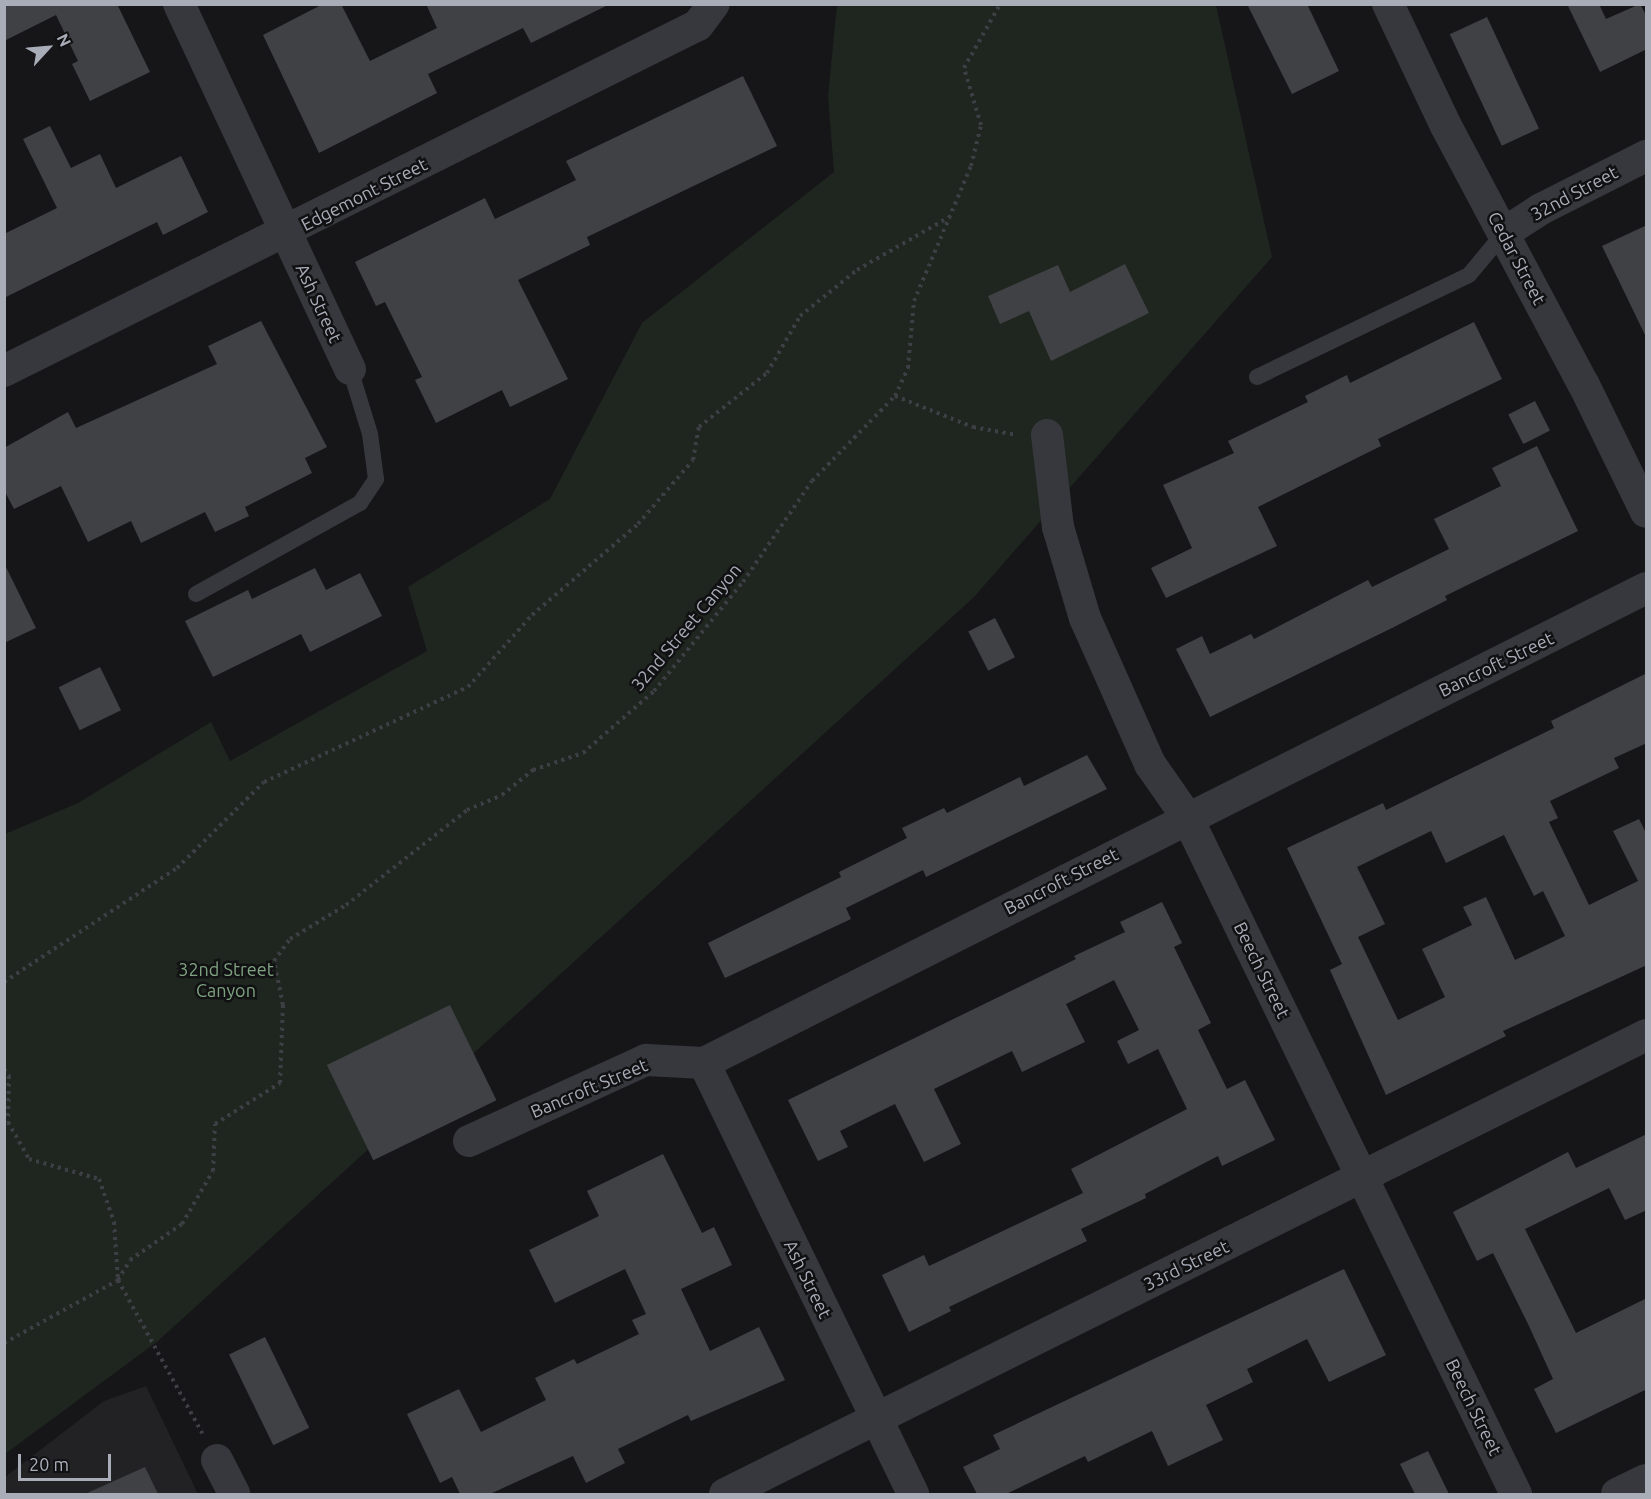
<!DOCTYPE html>
<style>
body{margin:0}
#map{position:relative;width:1651px;height:1499px;overflow:hidden;background:#161618;font-family:Ubuntu,sans-serif}
div>[style]{position:absolute}
.built>*{inset:0;background:#222225}
.green>*{inset:0;background:#1e261f}
.building>*{inset:0;background:#404145;transform-origin:0 0}
.path>*{height:4px;margin-top:-2px;transform-origin:0;background:repeating-linear-gradient(90deg,#3d3f44 0 3px,transparent 0 7.5px)}
.service>*{height:16px;margin:-8px;padding:0 8px;transform-origin:8px;border-radius:8px;background:#37383d}
.minor>*{height:32px;margin:-16px;padding:0 16px;transform-origin:16px;border-radius:16px;background:#37383d}
span{translate:-50% -50%;white-space:nowrap;text-align:center;line-height:1.15;-webkit-text-stroke:5px #111113;paint-order:stroke}
.street-label{font-size:18px;color:#a8adb8}
.park-label{font-size:18px;color:#7fa381}
.frame{position:absolute;inset:0;border:6px solid #a8adb8;pointer-events:none}
.north{position:absolute;left:18px;top:18px;width:60px;height:60px;-webkit-text-stroke:4px #111113;paint-order:stroke;rotate:64deg;font-size:16px;font-weight:700;line-height:24px;text-align:center;color:#a8adb8}
.north::after{content:'';display:block;margin:auto;width:21px;height:27px;background:#a8adb8;clip-path:polygon(50% 0,100% 100%,50% 72%,0 100%)}
.scale{position:absolute;left:18px;top:1454px;width:93px;height:27px;box-sizing:border-box;border:3px solid #a8adb8;border-top:0;padding-left:8px;font-size:18px;line-height:21px;white-space:nowrap;color:#a8adb8;-webkit-text-stroke:4px #111113;paint-order:stroke}
</style>
<div id="map">
<div class="built">
<i style="clip-path:polygon(146px 1386px,198px 1494px,5px 1494px,5px 1477px,104px 1401px)"></i>
</div>
<div class="green">
<i style="clip-path:polygon(837px 5px,1216px 5px,1272px 257px,974px 597px,158px 1341px,5px 1454px,5px 834px,78px 803px,211px 722px,230px 761px,427px 651px,408px 587px,550px 499px,642px 323px,834px 172px,828px 96px)"></i>
</div>
<div class="building">
<i style="clip-path:polygon(4px 4px,117px 4px,150px 72px,90px 101px,72px 64px,78px 61px,56px 15px,4px 41px)"></i>
<i style="clip-path:polygon(323px 4px,341px 4px,370px 61px,437px 28px,426px 4px,610px 4px,531px 43px,523px 28px,428px 74px,437px 93px,319px 153px,263px 35px)"></i>
<i style="clip-path:polygon(1247px 4px,1307px 4px,1339px 71px,1292px 94px)"></i>
<i style="clip-path:polygon(1567px 4px,1599px 4px,1606px 19px,1640px 4px,1647px 17px,1647px 49px,1600px 72px)"></i>
<i style="left:1487px;top:17px;width:123px;height:41px;rotate:65deg"></i>
<i style="clip-path:polygon(743px 76px,777px 146px,587px 237px,590px 245px,518px 280px,568px 379px,510px 407px,502px 390px,436px 423px,415px 380px,422px 377px,385px 302px,376px 306px,355px 262px,485px 198px,495px 219px,576px 180px,566px 161px)"></i>
<i style="clip-path:polygon(50px 126px,71px 168px,100px 154px,116px 188px,181px 156px,208px 212px,163px 235px,157px 222px,4px 298px,4px 234px,57px 208px,23px 139px)"></i>
<i style="clip-path:polygon(1647px 225px,1647px 339px,1602px 246px)"></i>
<i style="clip-path:polygon(1125px 264px,1149px 313px,1051px 361px,1029px 311px,1000px 324px,988px 296px,1058px 265px,1070px 292px)"></i>
<i style="clip-path:polygon(261px 321px,327px 447px,305px 458px,312px 473px,245px 507px,249px 516px,215px 532px,205px 512px,141px 543px,131px 521px,88px 542px,61px 486px,14px 509px,4px 490px,4px 448px,68px 412px,76px 428px,217px 364px,208px 346px)"></i>
<i style="clip-path:polygon(1474px 322px,1502px 379px,1378px 439px,1381px 446px,1258px 507px,1277px 546px,1166px 598px,1151px 568px,1192px 548px,1163px 485px,1234px 453px,1228px 441px,1308px 402px,1305px 396px,1347px 375px,1350px 383px)"></i>
<i style="left:1535px;top:401px;width:33px;height:30px;rotate:63deg"></i>
<i style="clip-path:polygon(1537px 446px,1578px 531px,1445px 596px,1447px 600px,1392px 628px,1210px 717px,1176px 649px,1202px 636px,1210px 654px,1251px 634px,1254px 639px,1368px 580px,1372px 587px,1449px 549px,1434px 519px,1501px 486px,1492px 468px)"></i>
<i style="clip-path:polygon(4px 563px,36px 628px,4px 643px)"></i>
<i style="clip-path:polygon(315px 568px,326px 590px,360px 573px,382px 616px,310px 652px,301px 634px,213px 677px,185px 621px,248px 590px,252px 599px)"></i>
<i style="left:995px;top:618px;width:44px;height:30px;rotate:63deg"></i>
<i style="left:100px;top:667px;width:48px;height:46px;rotate:64deg"></i>
<i style="clip-path:polygon(evenodd,1647px 673px,1647px 743px,1614px 758px,1619px 768px,1550px 801px,1558px 818px,1549px 822px,1589px 905px,1638px 881px,1613px 831px,1639px 819px,1647px 835px,1647px 965px,1503px 1031px,1506px 1036px,1386px 1095px,1330px 970px,1342px 964px,1287px 848px,1383px 803px,1386px 810px,1554px 728px,1551px 721px,1647px 673px,1431px 831px,1446px 863px,1504px 835px,1534px 896px,1543px 891px,1565px 936px,1515px 960px,1486px 897px,1463px 907px,1472px 925px,1422px 949px,1445px 997px,1398px 1020px,1358px 937px,1385px 924px,1357px 867px,1431px 831px)"></i>
<i style="clip-path:polygon(1087px 755px,1107px 789px,926px 877px,923px 870px,846px 908px,851px 919px,725px 978px,708px 943px,841px 877px,839px 872px,907px 838px,902px 828px,944px 808px,947px 813px,1020px 777px,1024px 786px)"></i>
<i style="clip-path:polygon(1162px 902px,1182px 943px,1174px 947px,1211px 1023px,1198px 1030px,1227px 1089px,1245px 1080px,1275px 1140px,1222px 1166px,1218px 1156px,1145px 1194px,1146px 1198px,1081px 1229px,1087px 1241px,949px 1307px,951px 1311px,909px 1332px,882px 1275px,924px 1255px,929px 1266px,1083px 1193px,1071px 1169px,1187px 1109px,1158px 1049px,1128px 1064px,1117px 1041px,1139px 1030px,1114px 980px,1066px 1004px,1085px 1042px,1022px 1072px,1012px 1051px,934px 1089px,961px 1144px,924px 1162px,895px 1104px,840px 1131px,848px 1147px,818px 1161px,788px 1100px,1076px 959px,1074px 956px,1125px 932px,1120px 922px)"></i>
<i style="left:450px;top:1005px;width:106px;height:137px;rotate:64deg"></i>
<i style="clip-path:polygon(1647px 1134px,1647px 1210px,1625px 1220px,1609px 1188px,1525px 1229px,1576px 1333px,1647px 1298px,1647px 1389px,1556px 1433px,1534px 1389px,1553px 1379px,1529px 1326px,1493px 1253px,1477px 1261px,1453px 1212px,1568px 1152px,1576px 1168px)"></i>
<i style="clip-path:polygon(663px 1154px,702px 1233px,714px 1227px,732px 1265px,681px 1289px,710px 1351px,759px 1327px,785px 1380px,691px 1421px,688px 1415px,618px 1449px,625px 1463px,586px 1483px,573px 1456px,490px 1494px,460px 1494px,452px 1477px,440px 1483px,407px 1414px,459px 1389px,481px 1432px,546px 1400px,535px 1378px,574px 1359px,577px 1364px,639px 1334px,632px 1320px,646px 1314px,625px 1269px,555px 1303px,529px 1250px,599px 1216px,587px 1191px)"></i>
<i style="clip-path:polygon(1344px 1269px,1386px 1355px,1329px 1382px,1307px 1339px,1247px 1369px,1253px 1382px,1206px 1405px,1223px 1440px,1168px 1466px,1152px 1431px,1088px 1462px,1085px 1456px,1006px 1494px,977px 1494px,963px 1467px,1000px 1449px,993px 1435px)"></i>
<i style="left:265px;top:1337px;width:101px;height:40px;rotate:64deg"></i>
<i style="clip-path:polygon(1428px 1451px,1449px 1494px,1415px 1494px,1400px 1464px)"></i>
<i style="clip-path:polygon(145px 1467px,158px 1494px,85px 1494px)"></i>
</div>
<div class="path">
<i style="left:895px;top:396px;width:84px;rotate:21.7deg"></i>
<i style="left:973px;top:427px;width:44px;rotate:10.5deg"></i>
<i style="left:4px;top:982px;width:207px;rotate:-33.4deg"></i>
<i style="left:177px;top:868px;width:122px;rotate:-44.7deg"></i>
<i style="left:264px;top:782px;width:225px;rotate:-25deg"></i>
<i style="left:468px;top:687px;width:96px;rotate:-48.4deg"></i>
<i style="left:532px;top:615px;width:140px;rotate:-40.6deg"></i>
<i style="left:638px;top:524px;width:84px;rotate:-49.3deg"></i>
<i style="left:693px;top:460px;width:34px;rotate:-80deg"></i>
<i style="left:699px;top:427px;width:87px;rotate:-38.5deg"></i>
<i style="left:767px;top:373px;width:66px;rotate:-59.9deg"></i>
<i style="left:800px;top:316px;width:73px;rotate:-38.9deg"></i>
<i style="left:857px;top:270px;width:108px;rotate:-29.9deg"></i>
<i style="left:4px;top:1069px;width:9px;rotate:54deg"></i>
<i style="left:9px;top:1076px;width:46px;rotate:91.2deg"></i>
<i style="left:8px;top:1122px;width:43px;rotate:60.4deg"></i>
<i style="left:29px;top:1159px;width:73px;rotate:15.9deg"></i>
<i style="left:99px;top:1179px;width:46px;rotate:70.8deg"></i>
<i style="left:114px;top:1222px;width:58px;rotate:86.1deg"></i>
<i style="left:118px;top:1280px;width:175px;rotate:61.2deg"></i>
<i style="left:4px;top:1343px;width:130px;rotate:-28.9deg"></i>
<i style="left:118px;top:1280px;width:23px;rotate:-59deg"></i>
<i style="left:130px;top:1260px;width:63px;rotate:-34.7deg"></i>
<i style="left:182px;top:1224px;width:61px;rotate:-59.7deg"></i>
<i style="left:213px;top:1171px;width:47px;rotate:-87.6deg"></i>
<i style="left:215px;top:1124px;width:77px;rotate:-32.2deg"></i>
<i style="left:280px;top:1083px;width:78px;rotate:-87.8deg"></i>
<i style="left:283px;top:1005px;width:45px;rotate:-101.6deg"></i>
<i style="left:274px;top:961px;width:27px;rotate:-54deg"></i>
<i style="left:290px;top:939px;width:66px;rotate:-31.3deg"></i>
<i style="left:346px;top:905px;width:154px;rotate:-38.1deg"></i>
<i style="left:467px;top:810px;width:38px;rotate:-23deg"></i>
<i style="left:502px;top:795px;width:40px;rotate:-39deg"></i>
<i style="left:533px;top:770px;width:53px;rotate:-18.8deg"></i>
<i style="left:583px;top:753px;width:94px;rotate:-41.1deg"></i>
<i style="left:654px;top:691px;width:141px;rotate:-50.8deg"></i>
<i style="left:743px;top:582px;width:122px;rotate:-55.7deg"></i>
<i style="left:812px;top:481px;width:119px;rotate:-45.7deg"></i>
<i style="left:895px;top:396px;width:31px;rotate:-65deg"></i>
<i style="left:908px;top:368px;width:67px;rotate:-84.9deg"></i>
<i style="left:914px;top:301px;width:147px;rotate:-67.1deg"></i>
<i style="left:971px;top:166px;width:42px;rotate:-76.3deg"></i>
<i style="left:981px;top:125px;width:59px;rotate:-106.6deg"></i>
<i style="left:964px;top:68px;width:73px;rotate:-60.6deg"></i>
</div>
<div class="service">
<i style="left:1257px;top:377px;width:235px;rotate:-25.7deg"></i>
<i style="left:1469px;top:275px;width:55px;rotate:-50.2deg"></i>
<i style="left:196px;top:594px;width:188px;rotate:-29deg"></i>
<i style="left:360px;top:503px;width:29px;rotate:-56deg"></i>
<i style="left:376px;top:479px;width:45px;rotate:-97.6deg"></i>
<i style="left:370px;top:434px;width:68px;rotate:-107.1deg"></i>
</div>
<div class="minor">
<i style="left:179px;top:4px;width:403px;rotate:64.9deg"></i>
<i style="left:1388px;top:4px;width:135px;rotate:64.6deg"></i>
<i style="left:1446px;top:126px;width:293px;rotate:62deg"></i>
<i style="left:1584px;top:385px;width:141px;rotate:64deg"></i>
<i style="left:1504px;top:233px;width:44px;rotate:-33deg"></i>
<i style="left:1541px;top:209px;width:118px;rotate:-26.8deg"></i>
<i style="left:4px;top:371px;width:775px;rotate:-26.5deg"></i>
<i style="left:698px;top:25px;width:26px;rotate:-53deg"></i>
<i style="left:1047px;top:435px;width:93px;rotate:83.2deg"></i>
<i style="left:1058px;top:527px;width:95px;rotate:73.5deg"></i>
<i style="left:1085px;top:618px;width:160px;rotate:66deg"></i>
<i style="left:1150px;top:764px;width:65px;rotate:55.1deg"></i>
<i style="left:1187px;top:817px;width:753px;rotate:64.08deg"></i>
<i style="left:704px;top:1063px;width:479px;rotate:64.1deg"></i>
<i style="left:469px;top:1141px;width:195px;rotate:-24.6deg"></i>
<i style="left:646px;top:1060px;width:58px;rotate:3deg"></i>
<i style="left:704px;top:1063px;width:1055px;rotate:-26.76deg"></i>
<i style="left:217px;top:1460px;width:38px;rotate:63deg"></i>
<i style="left:725px;top:1494px;width:1029px;rotate:-26.49deg"></i>
<i style="left:1617px;top:1494px;width:32px;rotate:-26deg"></i>
</div>
<div class="street-label">
<span style="left:1574px;top:193px;rotate:-28deg">32nd Street</span>
<span style="left:364px;top:194px;rotate:-27deg">Edgemont Street</span>
<span style="left:1517px;top:258px;rotate:62deg">Cedar Street</span>
<span style="left:319px;top:303px;rotate:65deg">Ash Street</span>
<span style="left:686px;top:627px;rotate:-50deg">32nd Street Canyon</span>
<span style="left:1496px;top:664px;rotate:-26deg">Bancroft Street</span>
<span style="left:1061px;top:881px;rotate:-27deg">Bancroft Street</span>
<span style="left:1262px;top:970px;rotate:64deg">Beech Street</span>
<span style="left:589px;top:1088px;rotate:-23deg">Bancroft Street</span>
<span style="left:1186px;top:1265px;rotate:-26deg">33rd Street</span>
<span style="left:808px;top:1279px;rotate:64deg">Ash Street</span>
<span style="left:1474px;top:1407px;rotate:64deg">Beech Street</span>
</div>
<div class="park-label">
<span style="left:226px;top:980px">32nd Street<br>Canyon</span>
</div>
<div class="frame"></div>
<div class="north">N</div>
<div class="scale">20 m</div>
</div>
